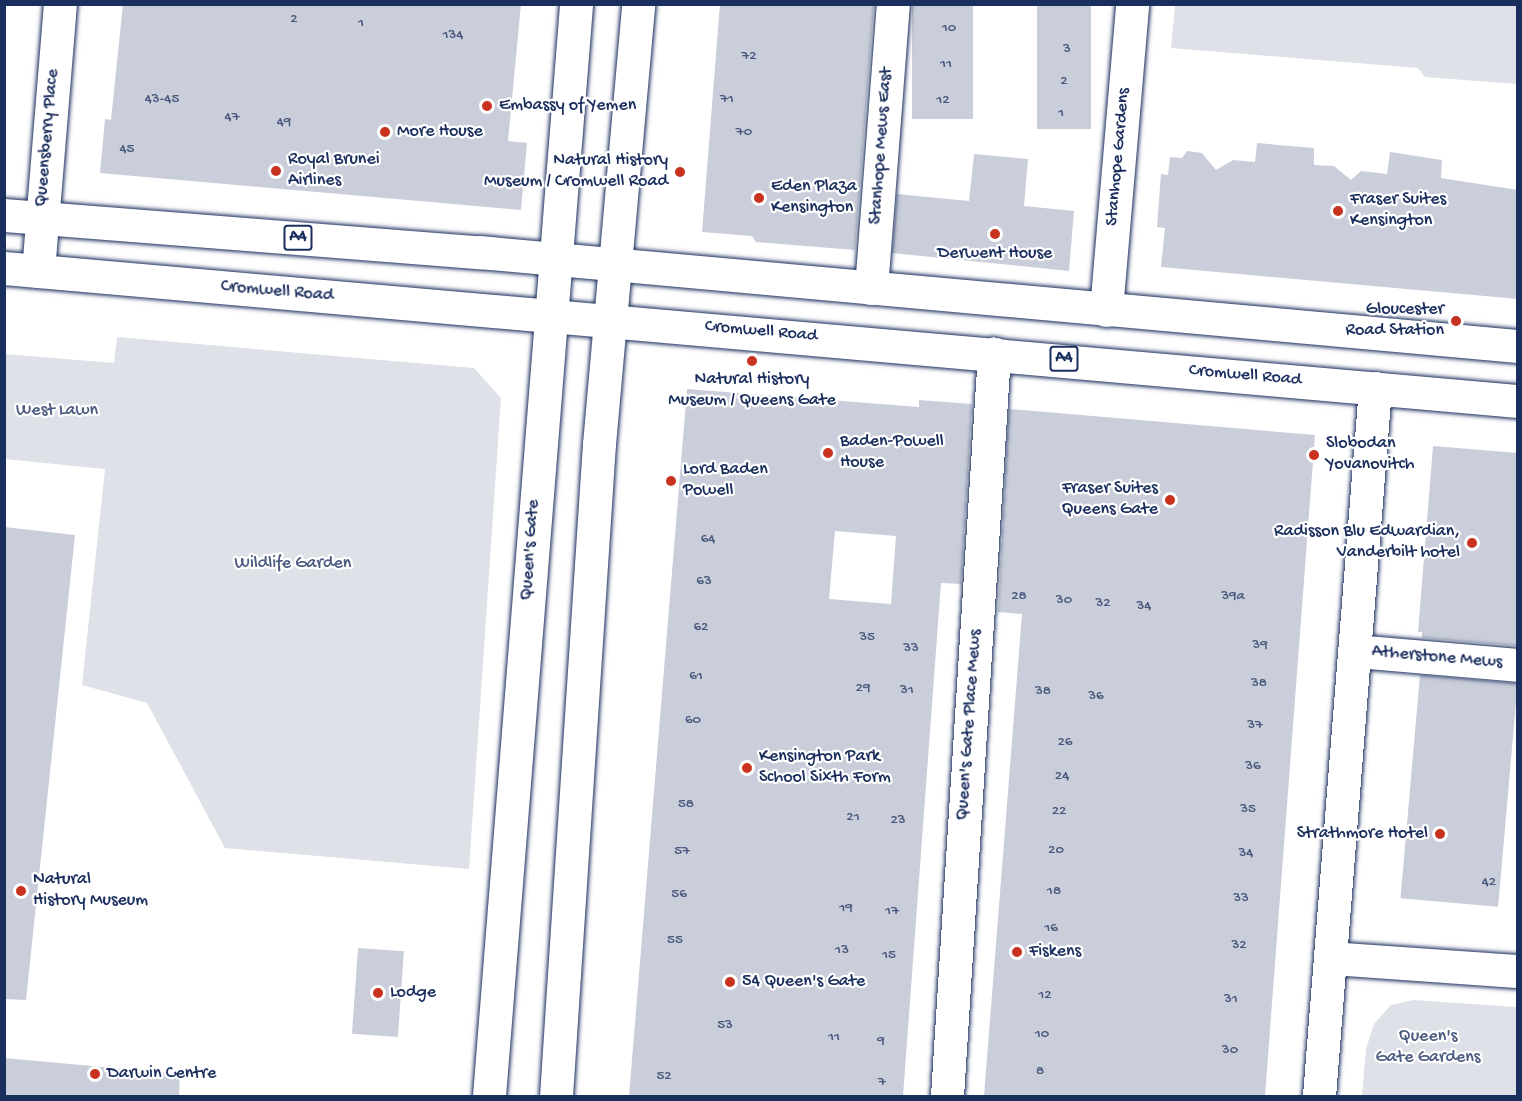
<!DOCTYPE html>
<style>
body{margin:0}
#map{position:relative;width:1522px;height:1101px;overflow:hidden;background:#fff;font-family:"Gochi Hand",sans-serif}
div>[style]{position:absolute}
.green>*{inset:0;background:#dee1e7}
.building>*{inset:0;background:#caceda;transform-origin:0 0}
.roads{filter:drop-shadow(0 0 2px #1b2f5e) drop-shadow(0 0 2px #1b2f5e)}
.street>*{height:33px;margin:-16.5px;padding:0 16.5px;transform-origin:16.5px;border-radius:16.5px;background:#fff}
.secondary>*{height:33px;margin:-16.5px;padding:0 16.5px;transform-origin:16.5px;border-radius:16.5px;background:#fff}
.highway>*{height:33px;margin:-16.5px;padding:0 16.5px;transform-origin:16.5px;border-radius:16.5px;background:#fff}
.dots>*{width:16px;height:16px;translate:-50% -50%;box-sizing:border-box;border:3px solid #fff;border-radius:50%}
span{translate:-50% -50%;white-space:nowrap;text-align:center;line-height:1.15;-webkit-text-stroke:4.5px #fff;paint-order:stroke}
.number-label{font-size:15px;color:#47577d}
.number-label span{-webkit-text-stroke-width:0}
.shield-label span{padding:2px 4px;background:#fff;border:2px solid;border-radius:4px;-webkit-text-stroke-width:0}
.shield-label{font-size:16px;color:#1b2f5e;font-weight:700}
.poi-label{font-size:18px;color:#1b2f5e}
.left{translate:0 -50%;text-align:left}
.right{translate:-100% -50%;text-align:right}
.street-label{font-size:18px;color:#1b2f5e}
.park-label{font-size:18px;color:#4c5c80}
.frame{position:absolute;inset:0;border:6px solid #1b2f5e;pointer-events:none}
</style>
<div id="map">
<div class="green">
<i style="clip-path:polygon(1175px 5px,1517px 5px,1517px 84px,1425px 77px,1418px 68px,1171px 48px)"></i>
<i style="clip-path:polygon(117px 337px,474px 368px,501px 398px,469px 869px,225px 848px,147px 703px,82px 685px,105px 469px,5px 459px,5px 354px,114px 363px)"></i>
<i style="clip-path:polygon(1413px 1000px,1517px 1007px,1517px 1096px,1362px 1096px,1366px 1049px,1374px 1024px,1391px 1005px)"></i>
</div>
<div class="building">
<i style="clip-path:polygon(123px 4px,521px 4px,508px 141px,527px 143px,521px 210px,100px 173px,105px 119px,111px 120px)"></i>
<i style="clip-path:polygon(720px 4px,874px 4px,855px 250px,756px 242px,752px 236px,702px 232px)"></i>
<i style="left:912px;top:4px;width:61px;height:115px"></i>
<i style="left:1037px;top:4px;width:54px;height:125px"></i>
<i style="clip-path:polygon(1257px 143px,1314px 148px,1314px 165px,1334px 166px,1351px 180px,1361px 171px,1387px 174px,1390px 152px,1442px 160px,1441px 178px,1518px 190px,1518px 299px,1161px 267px,1165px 228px,1157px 227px,1161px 174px,1168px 175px,1170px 157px,1182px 158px,1187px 151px,1202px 153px,1216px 170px,1233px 160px,1255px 162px)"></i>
<i style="clip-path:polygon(974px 154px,1028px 159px,1024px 206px,1074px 211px,1069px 271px,892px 253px,897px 194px,969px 201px)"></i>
<i style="clip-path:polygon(evenodd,687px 389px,919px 407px,919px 400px,972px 404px,961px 584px,941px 583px,903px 1096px,629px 1096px,687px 389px,835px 531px,896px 536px,891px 604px,829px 599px,835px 531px)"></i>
<i style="clip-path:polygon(1009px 409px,1315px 435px,1265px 1096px,984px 1096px,1022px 614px,998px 612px)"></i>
<i style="clip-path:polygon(1433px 446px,1518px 453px,1518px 646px,1422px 638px,1422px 632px,1418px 632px)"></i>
<i style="clip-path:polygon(4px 527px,75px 535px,26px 1000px,4px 999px)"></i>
<i style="left:1420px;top:675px;width:98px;height:224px;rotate:5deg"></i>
<i style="left:358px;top:948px;width:46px;height:86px;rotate:4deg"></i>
<i style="clip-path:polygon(4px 1058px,180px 1074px,179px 1096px,4px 1096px)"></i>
</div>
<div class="roads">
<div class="street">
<i style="left:38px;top:271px;width:268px;rotate:-85.3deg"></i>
<i style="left:871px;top:288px;width:285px;rotate:-85.6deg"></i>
<i style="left:1106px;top:310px;width:307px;rotate:-85.1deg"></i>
<i style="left:1356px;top:651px;width:163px;rotate:4.9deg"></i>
<i style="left:1331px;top:958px;width:187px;rotate:4deg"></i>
<i style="left:947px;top:1096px;width:744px;rotate:-86.38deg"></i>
<i style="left:1319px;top:1096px;width:710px;rotate:-85.48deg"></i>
</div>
<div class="secondary">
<i style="left:489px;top:1096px;width:1095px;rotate:-85.44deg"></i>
<i style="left:556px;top:1096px;width:653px;rotate:-86.23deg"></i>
<i style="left:599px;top:444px;width:442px;rotate:-84.9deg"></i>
</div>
<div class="highway">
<i style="left:4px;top:215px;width:476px;rotate:4.5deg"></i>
<i style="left:479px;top:252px;width:1043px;rotate:5.17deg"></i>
<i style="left:4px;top:268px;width:1520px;rotate:5.02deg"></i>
</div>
</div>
<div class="dots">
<i style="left:487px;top:106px;background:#c8321e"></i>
<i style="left:385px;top:132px;background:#c8321e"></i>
<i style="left:276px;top:171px;background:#c8321e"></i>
<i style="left:680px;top:172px;background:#c8321e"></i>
<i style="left:759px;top:198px;background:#c8321e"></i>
<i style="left:1338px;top:211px;background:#c8321e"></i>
<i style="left:995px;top:234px;background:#c8321e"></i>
<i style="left:1456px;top:321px;background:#c8321e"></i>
<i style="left:752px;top:361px;background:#c8321e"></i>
<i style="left:828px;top:453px;background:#c8321e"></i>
<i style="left:1314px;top:455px;background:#c8321e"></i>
<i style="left:671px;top:481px;background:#c8321e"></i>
<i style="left:1170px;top:500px;background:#c8321e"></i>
<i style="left:1472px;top:543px;background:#c8321e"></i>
<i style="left:747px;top:768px;background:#c8321e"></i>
<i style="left:1440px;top:834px;background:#c8321e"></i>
<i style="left:21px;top:891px;background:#c8321e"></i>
<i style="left:1017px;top:952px;background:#c8321e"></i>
<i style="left:730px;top:982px;background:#c8321e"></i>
<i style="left:378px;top:993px;background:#c8321e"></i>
<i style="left:95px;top:1074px;background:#c8321e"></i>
</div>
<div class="number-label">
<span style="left:294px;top:20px">2</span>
<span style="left:361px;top:24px">1</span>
<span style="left:949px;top:29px">10</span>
<span style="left:453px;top:36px">134</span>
<span style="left:1067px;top:50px">3</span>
<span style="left:749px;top:57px">72</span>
<span style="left:946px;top:65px">11</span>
<span style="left:1064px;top:82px">2</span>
<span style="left:162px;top:100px">43-45</span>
<span style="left:727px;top:100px">71</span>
<span style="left:943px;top:101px">12</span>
<span style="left:1061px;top:114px">1</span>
<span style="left:232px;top:118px">47</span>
<span style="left:284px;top:123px">49</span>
<span style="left:744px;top:133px">70</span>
<span style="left:127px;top:150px">45</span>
<span style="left:708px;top:540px">64</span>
<span style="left:704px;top:582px">63</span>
<span style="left:1019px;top:597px">28</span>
<span style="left:1233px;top:597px">39a</span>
<span style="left:1064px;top:601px">30</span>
<span style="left:1103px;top:604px">32</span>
<span style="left:1144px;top:607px">34</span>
<span style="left:701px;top:628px">62</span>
<span style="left:867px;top:638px">35</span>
<span style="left:1260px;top:646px">39</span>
<span style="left:911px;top:649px">33</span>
<span style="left:696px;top:677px">61</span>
<span style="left:1259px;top:684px">38</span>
<span style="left:863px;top:689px">29</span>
<span style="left:907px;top:691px">31</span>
<span style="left:1043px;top:692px">38</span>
<span style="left:1096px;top:697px">36</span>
<span style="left:693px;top:721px">60</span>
<span style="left:1255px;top:726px">37</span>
<span style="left:1065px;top:743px">26</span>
<span style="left:1253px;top:767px">36</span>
<span style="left:1062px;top:777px">24</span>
<span style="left:686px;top:805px">58</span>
<span style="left:1248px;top:810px">35</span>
<span style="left:1059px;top:812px">22</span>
<span style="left:853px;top:818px">21</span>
<span style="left:898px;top:821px">23</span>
<span style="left:1056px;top:851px">20</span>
<span style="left:682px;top:852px">57</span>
<span style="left:1246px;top:854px">34</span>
<span style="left:1489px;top:883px">42</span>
<span style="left:1054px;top:892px">18</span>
<span style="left:679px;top:895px">56</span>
<span style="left:1241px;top:899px">33</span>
<span style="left:846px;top:909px">19</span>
<span style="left:892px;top:912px">17</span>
<span style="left:1051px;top:929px">16</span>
<span style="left:675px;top:941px">55</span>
<span style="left:1239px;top:946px">32</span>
<span style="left:842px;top:951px">13</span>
<span style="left:889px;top:956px">15</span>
<span style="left:1045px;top:996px">12</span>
<span style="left:1231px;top:1000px">31</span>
<span style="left:725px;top:1026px">53</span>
<span style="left:1042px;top:1035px">10</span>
<span style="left:834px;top:1038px">11</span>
<span style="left:881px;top:1042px">9</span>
<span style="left:1230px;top:1051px">30</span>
<span style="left:1040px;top:1072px">8</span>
<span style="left:664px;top:1077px">52</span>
<span style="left:882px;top:1083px">7</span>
</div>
<div class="shield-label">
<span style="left:298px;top:238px">A4</span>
<span style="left:1064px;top:359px">A4</span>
</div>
<div class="poi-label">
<span class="left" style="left:499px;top:106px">Embassy of Yemen</span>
<span class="left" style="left:397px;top:132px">More House</span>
<span class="left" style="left:288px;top:171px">Royal Brunei<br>Airlines</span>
<span class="right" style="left:668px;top:172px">Natural History<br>Museum / Cromwell Road</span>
<span class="left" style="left:771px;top:198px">Eden Plaza<br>Kensington</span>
<span class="left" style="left:1350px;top:211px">Fraser Suites<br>Kensington</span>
<span style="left:995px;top:254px">Derwent House</span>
<span class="right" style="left:1444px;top:321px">Gloucester<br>Road Station</span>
<span style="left:752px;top:391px">Natural History<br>Museum / Queens Gate</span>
<span class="left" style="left:840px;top:453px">Baden-Powell<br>House</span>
<span class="left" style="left:1326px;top:455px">Slobodan<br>Yovanovitch</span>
<span class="left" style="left:683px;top:481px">Lord Baden<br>Powell</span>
<span class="right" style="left:1158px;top:500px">Fraser Suites<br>Queens Gate</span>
<span class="right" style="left:1460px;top:543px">Radisson Blu Edwardian,<br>Vanderbilt hotel</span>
<span class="left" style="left:759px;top:768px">Kensington Park<br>School Sixth Form</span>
<span class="right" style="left:1428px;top:834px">Strathmore Hotel</span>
<span class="left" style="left:33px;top:891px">Natural<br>History Museum</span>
<span class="left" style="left:1029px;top:952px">Fiskens</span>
<span class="left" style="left:742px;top:982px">54 Queen's Gate</span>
<span class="left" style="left:390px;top:993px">Lodge</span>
<span class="left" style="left:107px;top:1074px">Darwin Centre</span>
</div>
<div class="street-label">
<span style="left:48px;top:138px;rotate:-85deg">Queensberry Place</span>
<span style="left:882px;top:146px;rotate:-86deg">Stanhope Mews East</span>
<span style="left:1119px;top:157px;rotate:-85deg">Stanhope Gardens</span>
<span style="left:277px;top:292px;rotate:5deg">Cromwell Road</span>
<span style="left:761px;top:332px;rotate:5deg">Cromwell Road</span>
<span style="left:1245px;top:376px;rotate:5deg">Cromwell Road</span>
<span style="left:531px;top:550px;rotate:-86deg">Queen's Gate</span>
<span style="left:1437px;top:658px;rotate:5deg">Atherstone Mews</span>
<span style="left:970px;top:725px;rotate:-86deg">Queen's Gate Place Mews</span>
</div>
<div class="park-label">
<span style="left:57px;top:411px">West Lawn</span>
<span style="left:293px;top:564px">Wildlife Garden</span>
<span style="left:1428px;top:1048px">Queen's<br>Gate Gardens</span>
</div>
<div class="frame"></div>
</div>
